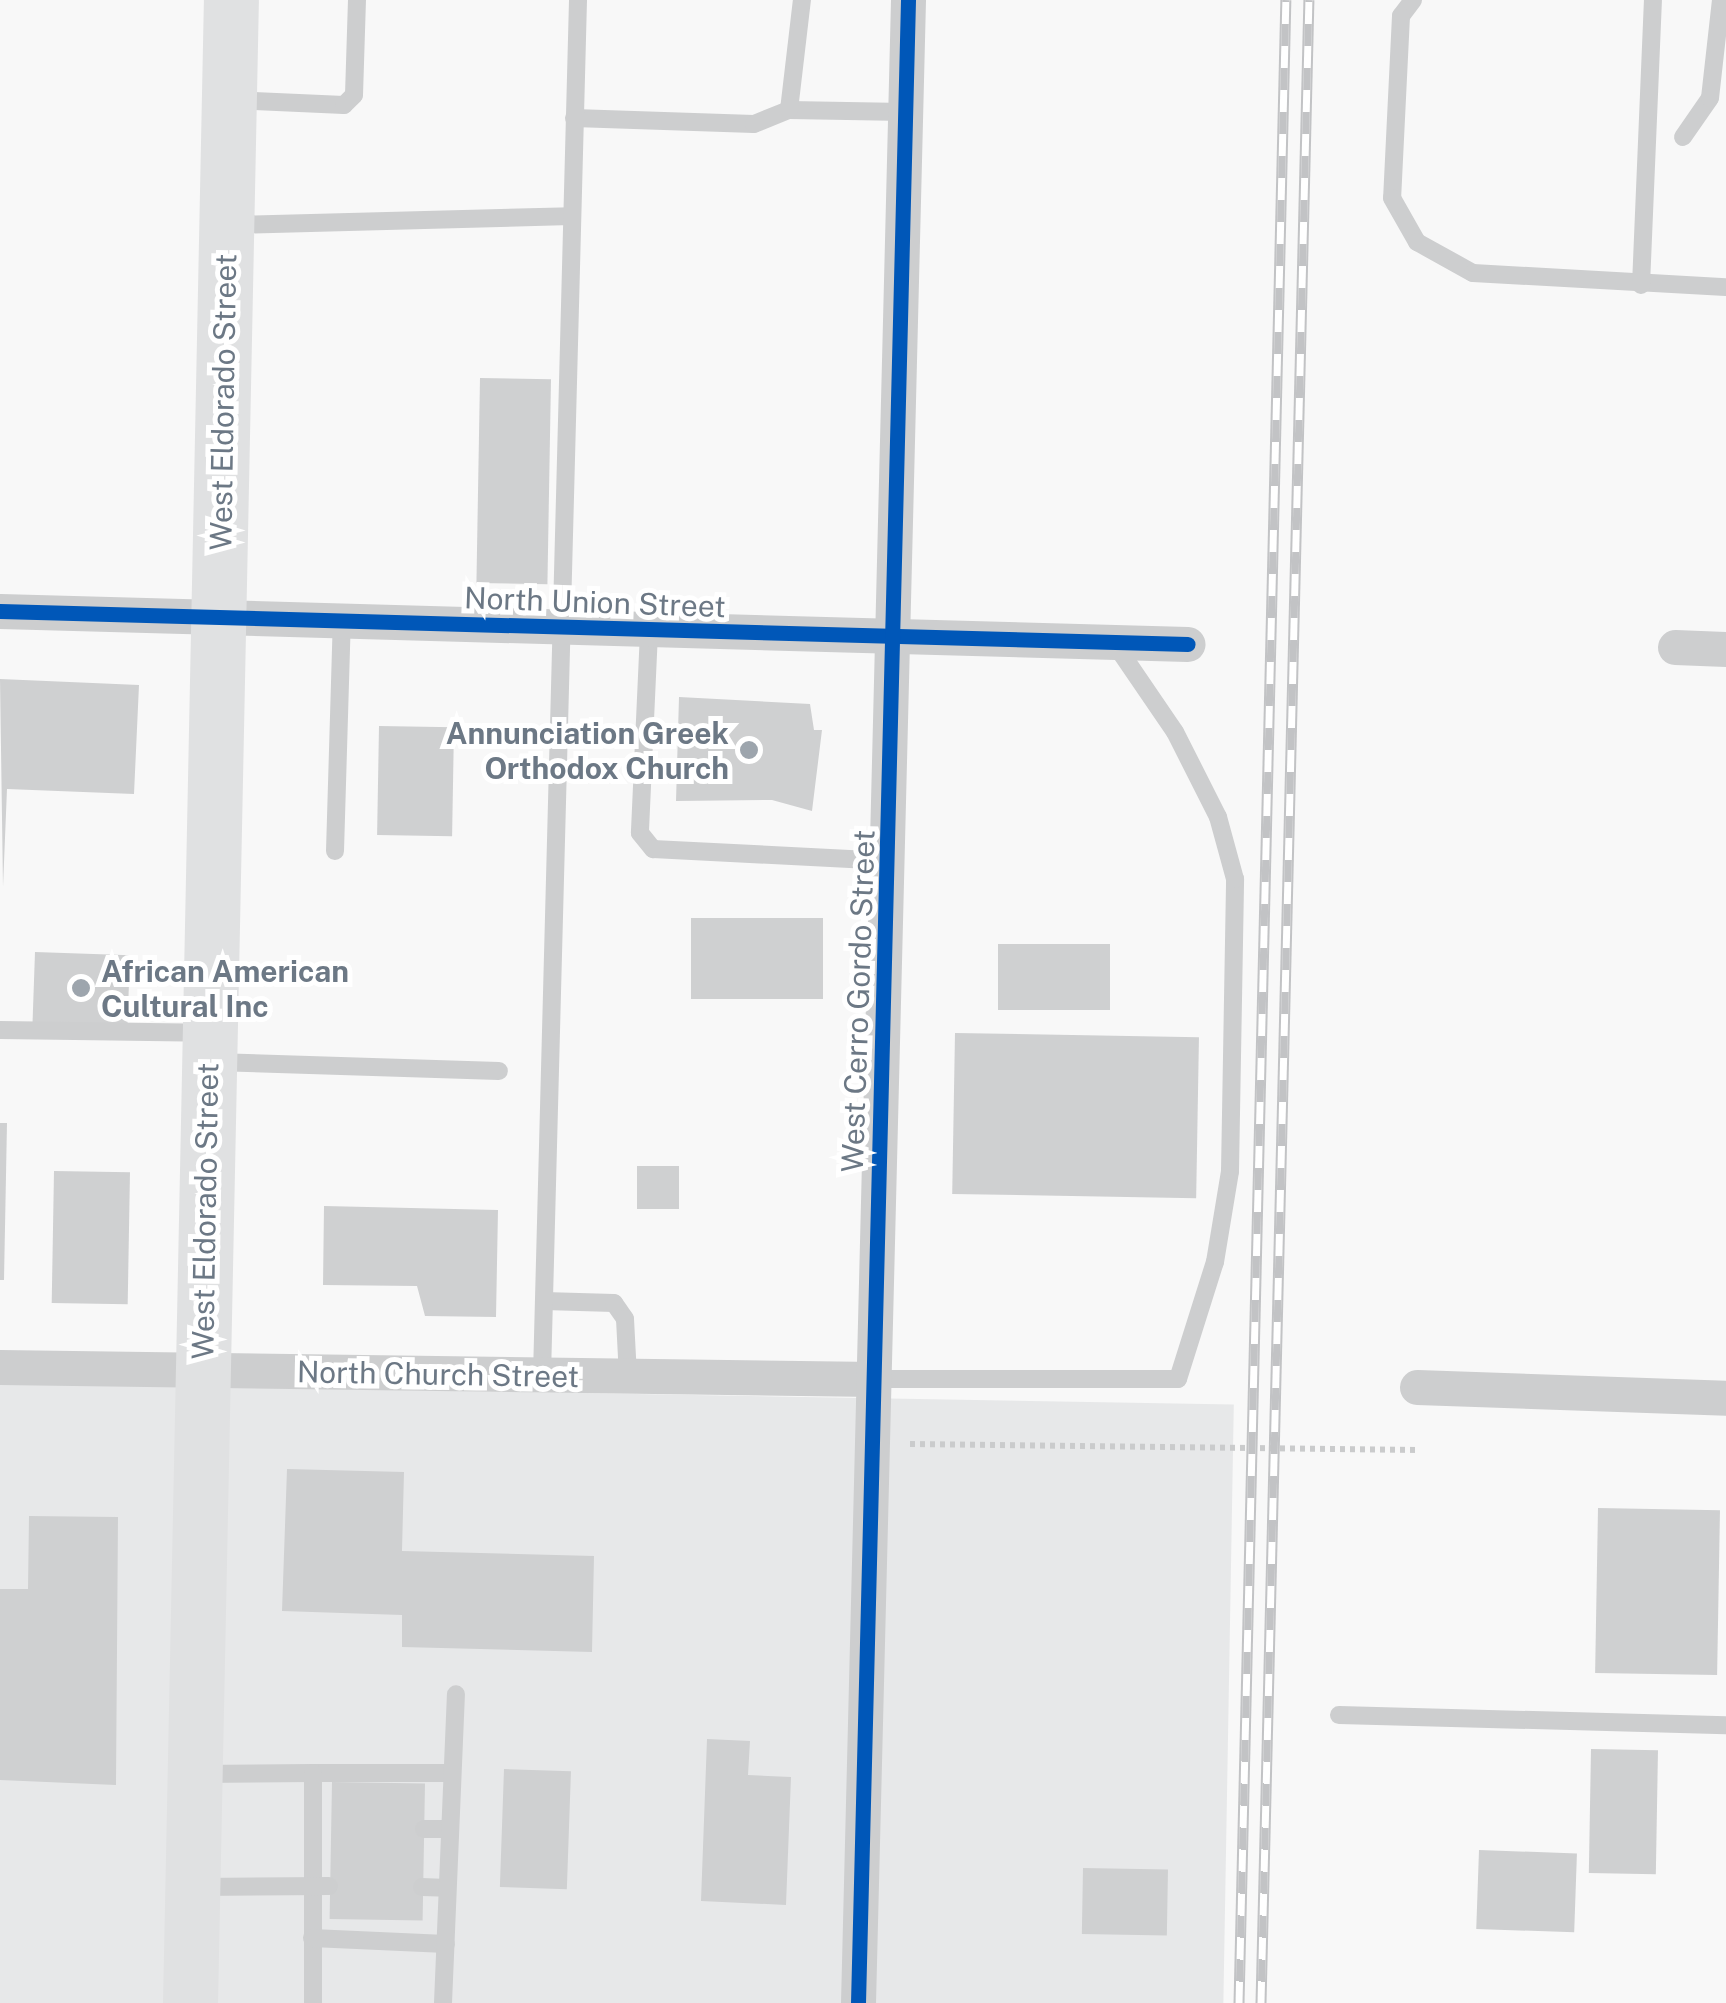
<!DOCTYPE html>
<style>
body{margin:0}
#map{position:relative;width:1726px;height:2003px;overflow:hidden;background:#f8f8f8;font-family:"Public Sans",sans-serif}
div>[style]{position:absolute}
.built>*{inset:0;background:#e7e8e9;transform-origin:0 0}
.building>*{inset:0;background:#cfd0d1;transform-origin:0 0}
.path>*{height:6px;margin-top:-3px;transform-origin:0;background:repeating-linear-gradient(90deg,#cacbcc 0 5px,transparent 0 10px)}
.lane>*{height:18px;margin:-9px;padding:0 9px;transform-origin:9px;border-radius:9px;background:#cdcecf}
.street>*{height:35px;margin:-17.5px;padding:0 17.5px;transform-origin:17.5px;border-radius:17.5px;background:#cdcecf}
.primary>*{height:55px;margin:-27.5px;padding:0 27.5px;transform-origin:27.5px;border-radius:27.5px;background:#e0e1e2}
.rail>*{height:11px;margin-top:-5.5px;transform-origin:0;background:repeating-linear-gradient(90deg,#fff 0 22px,#c2c3c5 0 44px);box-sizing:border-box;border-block:2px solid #c2c3c5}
.cycleway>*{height:15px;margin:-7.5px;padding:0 7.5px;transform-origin:7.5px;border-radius:7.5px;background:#0057b8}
.dots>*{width:28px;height:28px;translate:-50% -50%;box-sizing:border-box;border:5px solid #fff;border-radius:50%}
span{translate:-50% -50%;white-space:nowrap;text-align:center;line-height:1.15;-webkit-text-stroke:10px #fff;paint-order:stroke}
.street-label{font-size:30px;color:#6c7885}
.poi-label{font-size:30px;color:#6c7885;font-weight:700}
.right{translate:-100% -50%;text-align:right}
.left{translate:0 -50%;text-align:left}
</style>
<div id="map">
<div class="built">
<i style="left:0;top:1383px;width:1234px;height:620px;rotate:1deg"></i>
</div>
<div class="building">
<i style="left:480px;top:378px;width:71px;height:205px;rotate:1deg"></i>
<i style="clip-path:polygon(0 679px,139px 685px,134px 794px,7px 789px,3px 887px)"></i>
<i style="clip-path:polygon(679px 697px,810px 704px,814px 730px,822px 730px,812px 811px,772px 800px,676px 801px)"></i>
<i style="left:379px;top:726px;width:75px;height:109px;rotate:1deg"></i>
<i style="left:691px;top:918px;width:132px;height:81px"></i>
<i style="left:1110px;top:944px;width:66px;height:112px;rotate:90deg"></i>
<i style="left:35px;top:952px;width:95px;height:70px;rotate:2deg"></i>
<i style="left:955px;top:1033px;width:244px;height:161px;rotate:1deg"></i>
<i style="clip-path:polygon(0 1123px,7px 1123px,4px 1280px,0 1280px)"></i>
<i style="left:637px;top:1166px;width:42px;height:43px"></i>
<i style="left:54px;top:1171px;width:76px;height:132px;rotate:1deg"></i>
<i style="clip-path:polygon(324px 1206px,498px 1210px,496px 1317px,425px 1316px,417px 1286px,323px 1285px)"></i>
<i style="clip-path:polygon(287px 1469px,404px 1472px,402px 1551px,594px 1556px,592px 1652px,402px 1647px,402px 1615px,282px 1611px)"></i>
<i style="left:1598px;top:1508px;width:122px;height:165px;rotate:1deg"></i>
<i style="clip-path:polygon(29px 1516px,118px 1517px,116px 1785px,0 1780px,0 1589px,28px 1589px)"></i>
<i style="clip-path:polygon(707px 1739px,750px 1741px,748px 1775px,791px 1777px,786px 1905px,701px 1901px)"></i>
<i style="left:1591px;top:1749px;width:67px;height:124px;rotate:1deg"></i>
<i style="left:504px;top:1769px;width:67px;height:118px;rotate:2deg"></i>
<i style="left:332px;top:1782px;width:93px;height:137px;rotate:1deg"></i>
<i style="left:1479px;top:1850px;width:98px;height:79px;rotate:2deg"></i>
<i style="left:1083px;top:1868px;width:85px;height:66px;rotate:1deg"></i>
</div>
<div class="path">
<i style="left:910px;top:1444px;width:509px;rotate:0.68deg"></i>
</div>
<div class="lane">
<i style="left:1413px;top:0;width:20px;rotate:127deg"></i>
<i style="left:1401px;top:16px;width:182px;rotate:92.8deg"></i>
<i style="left:1392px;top:198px;width:51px;rotate:60.4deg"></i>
<i style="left:1417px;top:242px;width:64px;rotate:29deg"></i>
<i style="left:1473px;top:273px;width:253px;rotate:3.2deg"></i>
<i style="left:234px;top:100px;width:110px;rotate:2.6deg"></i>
<i style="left:344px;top:105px;width:14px;rotate:-45deg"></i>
<i style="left:354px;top:95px;width:95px;rotate:-88.2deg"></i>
<i style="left:789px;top:110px;width:116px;rotate:1deg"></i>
<i style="left:574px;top:118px;width:180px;rotate:1.9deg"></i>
<i style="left:754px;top:124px;width:38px;rotate:-22deg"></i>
<i style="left:789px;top:110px;width:111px;rotate:-83.3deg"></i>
<i style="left:1683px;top:137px;width:47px;rotate:-55.3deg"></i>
<i style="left:1710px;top:98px;width:99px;rotate:-83.6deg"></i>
<i style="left:232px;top:225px;width:339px;rotate:-1.5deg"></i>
<i style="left:1641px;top:285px;width:285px;rotate:-87.6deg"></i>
<i style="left:649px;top:632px;width:201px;rotate:92.6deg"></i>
<i style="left:640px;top:833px;width:21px;rotate:51deg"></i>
<i style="left:653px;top:849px;width:236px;rotate:2.9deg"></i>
<i style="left:335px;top:851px;width:230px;rotate:-88.3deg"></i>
<i style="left:0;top:1030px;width:204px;rotate:0.8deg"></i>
<i style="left:214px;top:1062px;width:285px;rotate:1.8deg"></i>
<i style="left:544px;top:1301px;width:70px;rotate:1.6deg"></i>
<i style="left:614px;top:1303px;width:19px;rotate:55deg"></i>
<i style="left:625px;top:1319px;width:57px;rotate:87deg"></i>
<i style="left:542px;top:1375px;width:1375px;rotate:-88.5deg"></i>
<i style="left:875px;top:1379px;width:303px"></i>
<i style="left:1178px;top:1379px;width:123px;rotate:-72.5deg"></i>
<i style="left:1215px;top:1262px;width:92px;rotate:-80.6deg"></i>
<i style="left:1230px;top:1171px;width:292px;rotate:-89deg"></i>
<i style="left:1235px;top:879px;width:64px;rotate:-105.3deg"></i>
<i style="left:1218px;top:817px;width:95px;rotate:-116.8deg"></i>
<i style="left:1175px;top:732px;width:107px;rotate:-124.3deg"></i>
<i style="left:1339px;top:1715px;width:387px;rotate:1.5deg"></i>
<i style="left:313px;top:1773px;width:139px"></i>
<i style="left:198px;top:1774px;width:115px;rotate:-0.5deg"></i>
<i style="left:313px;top:1773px;width:230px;rotate:90deg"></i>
<i style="left:424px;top:1829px;width:25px"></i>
<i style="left:198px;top:1887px;width:131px;rotate:-0.4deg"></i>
<i style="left:422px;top:1887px;width:25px;rotate:2deg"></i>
<i style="left:312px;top:1938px;width:134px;rotate:2.6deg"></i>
<i style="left:443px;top:2003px;width:309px;rotate:-87.6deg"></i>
</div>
<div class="street">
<i style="left:0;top:611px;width:1188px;rotate:1.59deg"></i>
<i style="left:1675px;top:647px;width:51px;rotate:2.2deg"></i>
<i style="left:0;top:1367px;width:875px;rotate:0.79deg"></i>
<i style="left:1417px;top:1387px;width:309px;rotate:2deg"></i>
<i style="left:858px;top:2003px;width:2004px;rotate:-88.57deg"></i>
</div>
<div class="primary">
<i style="left:190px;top:2003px;width:2003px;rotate:-88.83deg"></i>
</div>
<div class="rail">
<i style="left:1239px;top:2003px;width:2004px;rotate:-88.66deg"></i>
<i style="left:1261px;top:2003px;width:2004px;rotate:-88.63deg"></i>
</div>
<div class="cycleway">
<i style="left:0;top:611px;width:1188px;rotate:1.59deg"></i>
<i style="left:858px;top:2003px;width:2004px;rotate:-88.57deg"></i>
</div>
<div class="dots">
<i style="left:749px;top:750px;background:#9da5ad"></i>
<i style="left:81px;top:988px;background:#9da5ad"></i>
</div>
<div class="street-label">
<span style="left:223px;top:402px;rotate:-89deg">West Eldorado Street</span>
<span style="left:595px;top:602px;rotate:2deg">North Union Street</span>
<span style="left:858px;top:1001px;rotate:-88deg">West Cerro Gordo Street</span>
<span style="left:205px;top:1211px;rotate:-89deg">West Eldorado Street</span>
<span style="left:438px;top:1374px;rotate:1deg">North Church Street</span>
</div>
<div class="poi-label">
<span class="right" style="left:729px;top:750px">Annunciation Greek<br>Orthodox Church</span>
<span class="left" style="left:101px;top:988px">African American<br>Cultural Inc</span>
</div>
</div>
